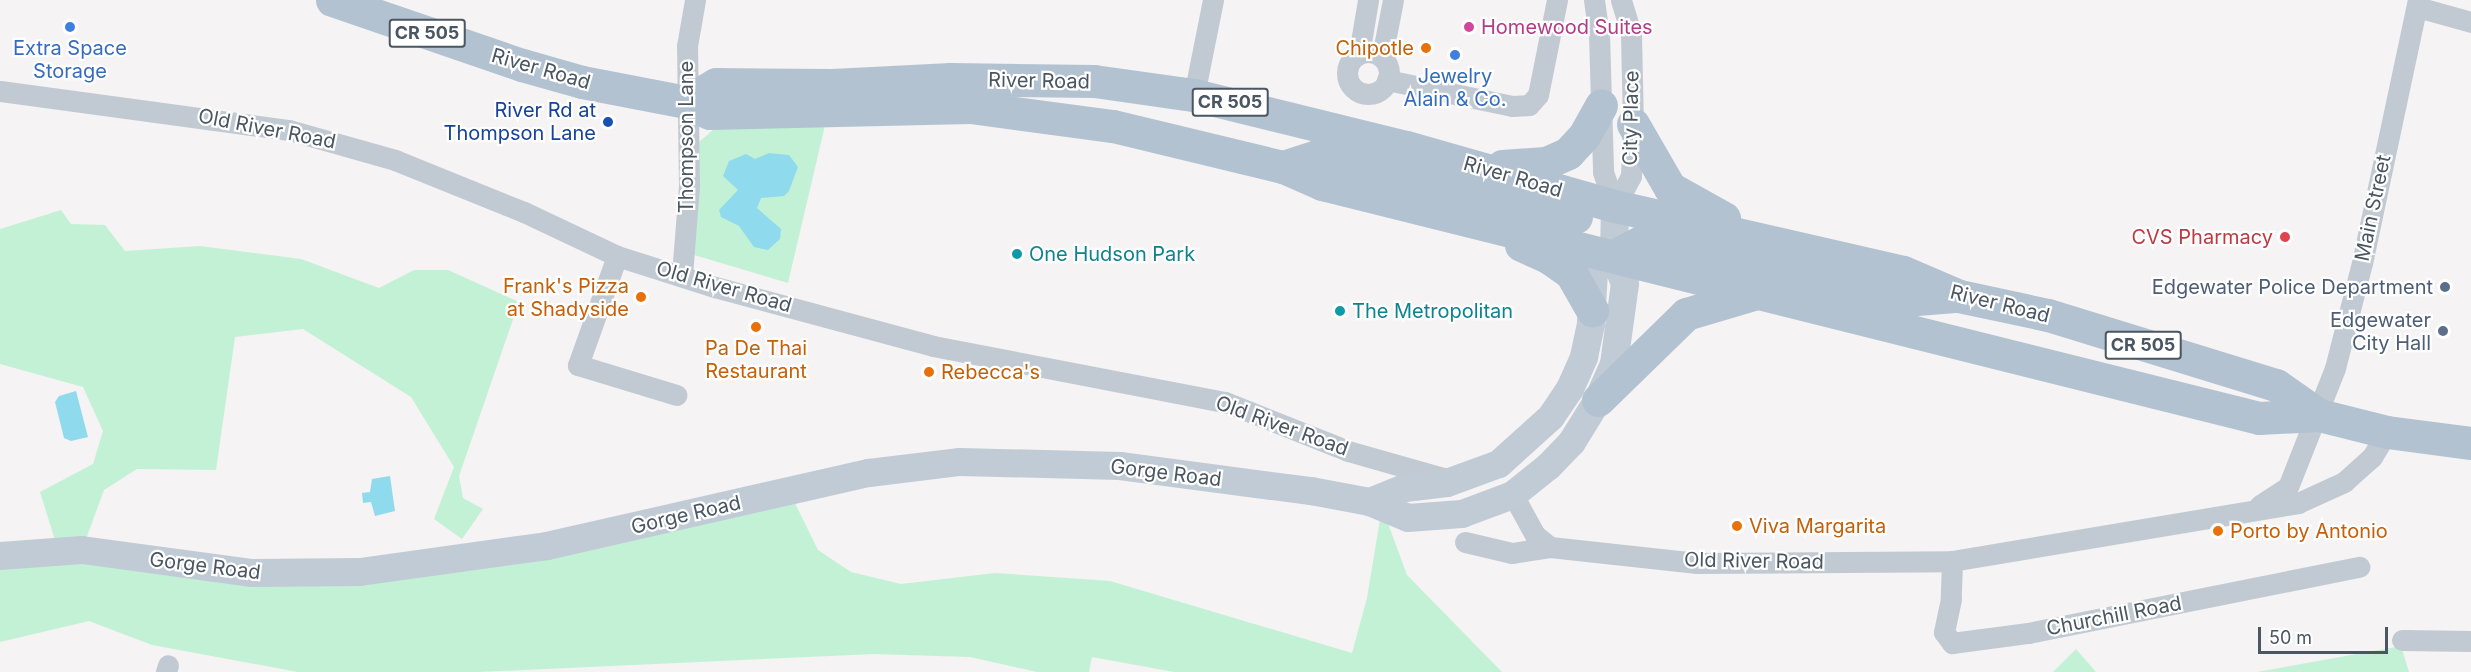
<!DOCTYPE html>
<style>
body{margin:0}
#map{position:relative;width:2471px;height:672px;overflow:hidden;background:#f5f3f3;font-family:Inter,sans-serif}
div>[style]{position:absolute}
.green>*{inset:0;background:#c3f1d5}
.water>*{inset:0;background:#90daee}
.street>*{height:21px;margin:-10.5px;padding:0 10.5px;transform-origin:10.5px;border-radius:10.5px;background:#c1cad2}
.street>.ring{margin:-10.5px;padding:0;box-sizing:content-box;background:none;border:21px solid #c1cad2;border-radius:50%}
.secondary>*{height:28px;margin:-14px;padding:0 14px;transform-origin:14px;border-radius:14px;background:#c1cbd6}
.primary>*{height:33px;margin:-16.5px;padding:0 16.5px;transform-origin:16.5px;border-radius:16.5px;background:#b3c2d1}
.dots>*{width:16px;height:16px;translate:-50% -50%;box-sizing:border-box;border:3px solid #fff;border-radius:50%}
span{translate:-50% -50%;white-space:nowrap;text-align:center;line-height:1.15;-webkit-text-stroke:4.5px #fff;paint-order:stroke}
.shield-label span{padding:2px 4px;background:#fff;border:2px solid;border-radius:4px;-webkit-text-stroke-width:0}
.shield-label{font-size:18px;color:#4a5661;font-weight:700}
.hotel-label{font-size:20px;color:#b23c85}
.left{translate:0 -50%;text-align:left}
.shop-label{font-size:20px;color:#366cbe}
.food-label{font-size:20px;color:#c56008}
.right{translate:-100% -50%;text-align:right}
.street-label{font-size:20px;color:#4a5661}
.transit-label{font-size:20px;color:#164399}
.health-label{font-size:20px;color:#be3a42}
.culture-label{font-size:20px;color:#0d838f}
.service-label{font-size:20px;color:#4e5e75}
.scale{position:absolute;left:2258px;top:627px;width:130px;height:27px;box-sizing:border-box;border:3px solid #4a5661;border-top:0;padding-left:8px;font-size:18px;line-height:21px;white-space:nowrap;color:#4a5661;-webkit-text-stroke:4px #fff;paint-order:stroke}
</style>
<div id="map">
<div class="green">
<i style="clip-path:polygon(826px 121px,788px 283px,694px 255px,699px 142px,721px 123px)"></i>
<i style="clip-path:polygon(61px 210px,71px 224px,105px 225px,125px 251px,200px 246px,301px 259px,379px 288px,414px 270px,448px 270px,519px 302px,459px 476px,463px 498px,483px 509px,462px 539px,434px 519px,454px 467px,411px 397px,303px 329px,235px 337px,216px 470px,137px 469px,104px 490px,82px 550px,306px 574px,789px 491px,818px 550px,851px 572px,901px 584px,995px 573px,1110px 581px,1352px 653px,1367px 598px,1382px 507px,1407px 575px,1502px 672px,1174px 672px,1092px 657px,1089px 672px,1037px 672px,970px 657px,874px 654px,478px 672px,298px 672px,152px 645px,89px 621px,0 642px,0 556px,58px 550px,40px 492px,93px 464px,103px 431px,83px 387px,0 364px,0 229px)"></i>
<i style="clip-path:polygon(2401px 646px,2409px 672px,2257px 672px)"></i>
<i style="clip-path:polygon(2076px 649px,2096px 672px,2053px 672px)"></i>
</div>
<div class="water">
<i style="clip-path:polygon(769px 153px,789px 155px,798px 167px,789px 191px,784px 196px,761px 198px,757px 208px,781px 229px,780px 239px,768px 250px,754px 247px,739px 226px,721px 217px,719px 210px,738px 190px,723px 176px,729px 161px,746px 154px,755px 159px)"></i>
<i style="clip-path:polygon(76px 391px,88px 437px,71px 441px,64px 438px,55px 402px,59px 396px)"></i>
<i style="clip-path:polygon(390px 476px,395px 511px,375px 516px,371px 502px,363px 503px,362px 493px,370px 492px,372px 479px)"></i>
</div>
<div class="street">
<i style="left:1594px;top:0;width:34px;rotate:82deg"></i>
<i style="left:1599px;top:34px;width:138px;rotate:88.3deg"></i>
<i style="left:1603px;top:172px;width:36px;rotate:71deg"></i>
<i style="left:2417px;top:7px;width:56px;rotate:15.5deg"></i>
<i class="ring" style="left:1347px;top:52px;width:21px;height:21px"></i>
<i style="left:1359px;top:54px;width:55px;rotate:-80.5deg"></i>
<i style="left:1382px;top:57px;width:58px;rotate:-79.1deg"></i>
<i style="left:1387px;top:80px;width:128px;rotate:11.7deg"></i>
<i style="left:1512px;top:106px;width:17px;rotate:-3deg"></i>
<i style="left:1529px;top:105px;width:13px;rotate:-48deg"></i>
<i style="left:1538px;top:95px;width:97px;rotate:-78.7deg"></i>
<i style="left:0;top:91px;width:292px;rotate:7.7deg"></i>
<i style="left:289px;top:130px;width:110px;rotate:15.8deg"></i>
<i style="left:395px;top:160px;width:139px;rotate:22deg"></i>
<i style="left:524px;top:212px;width:103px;rotate:25.3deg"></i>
<i style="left:617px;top:256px;width:103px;rotate:17.6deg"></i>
<i style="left:715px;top:287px;width:226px;rotate:15.1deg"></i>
<i style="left:933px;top:346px;width:297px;rotate:10.9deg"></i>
<i style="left:1225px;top:402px;width:132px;rotate:21.7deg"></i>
<i style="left:1348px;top:451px;width:102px;rotate:15.9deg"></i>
<i style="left:1194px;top:95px;width:97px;rotate:-78.7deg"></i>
<i style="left:1615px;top:206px;width:34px;rotate:-62deg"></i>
<i style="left:1631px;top:176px;width:52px;rotate:-87.8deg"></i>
<i style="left:1633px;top:124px;width:91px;rotate:-91.3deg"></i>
<i style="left:1631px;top:33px;width:34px;rotate:-107deg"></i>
<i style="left:617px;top:256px;width:116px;rotate:109.7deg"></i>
<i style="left:578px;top:365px;width:103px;rotate:16.9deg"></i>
<i style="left:682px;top:275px;width:89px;rotate:-85.5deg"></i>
<i style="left:689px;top:186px;width:140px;rotate:-90.8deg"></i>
<i style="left:687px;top:46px;width:47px;rotate:-80.1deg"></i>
<i style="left:1513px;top:495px;width:46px;rotate:61.2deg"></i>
<i style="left:1535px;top:535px;width:19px;rotate:39deg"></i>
<i style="left:1550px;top:547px;width:148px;rotate:6.2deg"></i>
<i style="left:1697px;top:563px;width:255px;rotate:-0.4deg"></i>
<i style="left:1952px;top:561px;width:351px;rotate:-9.5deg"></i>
<i style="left:2298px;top:503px;width:51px;rotate:-24.5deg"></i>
<i style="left:2344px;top:482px;width:38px;rotate:-42deg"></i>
<i style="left:2372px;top:457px;width:29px;rotate:-59deg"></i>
<i style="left:2260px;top:505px;width:33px;rotate:-33deg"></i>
<i style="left:2288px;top:487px;width:128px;rotate:-68.4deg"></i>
<i style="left:2335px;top:368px;width:108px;rotate:-75.6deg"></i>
<i style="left:2362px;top:263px;width:269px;rotate:-78deg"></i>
<i style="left:1465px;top:542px;width:48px;rotate:13.2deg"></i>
<i style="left:1512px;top:553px;width:38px;rotate:-9deg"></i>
<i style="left:1952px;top:561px;width:38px;rotate:92deg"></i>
<i style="left:1951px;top:599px;width:34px;rotate:102deg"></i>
<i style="left:1944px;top:632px;width:14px;rotate:54deg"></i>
<i style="left:1952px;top:643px;width:77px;rotate:-7.5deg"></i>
<i style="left:2028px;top:633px;width:338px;rotate:-11.3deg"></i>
<i style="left:2402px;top:640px;width:69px;rotate:0.8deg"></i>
<i style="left:166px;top:672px;width:7px;rotate:-74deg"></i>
</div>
<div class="secondary">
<i style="left:1370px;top:502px;width:38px;rotate:-22deg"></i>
<i style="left:1405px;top:488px;width:42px;rotate:-6.8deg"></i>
<i style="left:1447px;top:483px;width:55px;rotate:-20.1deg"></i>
<i style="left:1499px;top:464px;width:70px;rotate:-42.1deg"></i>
<i style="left:1551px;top:417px;width:34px;rotate:-56deg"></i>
<i style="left:1570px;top:389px;width:35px;rotate:-66deg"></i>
<i style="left:1584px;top:357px;width:35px;rotate:-78deg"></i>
<i style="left:1591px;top:323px;width:52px;rotate:-86.7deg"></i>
<i style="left:1594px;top:271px;width:25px;rotate:-37deg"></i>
<i style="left:0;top:556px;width:82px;rotate:-4.2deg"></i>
<i style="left:82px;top:550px;width:172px;rotate:7.7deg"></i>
<i style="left:252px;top:573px;width:108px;rotate:-0.5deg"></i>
<i style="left:360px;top:572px;width:189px;rotate:-7.9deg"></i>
<i style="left:547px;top:546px;width:330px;rotate:-12.8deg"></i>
<i style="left:869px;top:473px;width:92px;rotate:-6.9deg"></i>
<i style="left:960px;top:462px;width:160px;rotate:1.4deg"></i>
<i style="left:1120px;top:466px;width:193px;rotate:7.5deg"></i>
<i style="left:1311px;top:491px;width:60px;rotate:10.6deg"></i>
<i style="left:1370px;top:502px;width:41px;rotate:22.8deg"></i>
<i style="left:1408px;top:518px;width:54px;rotate:-4.2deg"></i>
<i style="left:1462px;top:514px;width:54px;rotate:-20.4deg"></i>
<i style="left:1513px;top:495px;width:46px;rotate:-38.9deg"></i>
<i style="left:1549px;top:466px;width:33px;rotate:-46deg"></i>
<i style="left:1572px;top:442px;width:49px;rotate:-58.2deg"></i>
<i style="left:1598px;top:400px;width:39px;rotate:-66deg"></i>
<i style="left:1614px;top:364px;width:81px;rotate:-82.2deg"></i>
<i style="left:1625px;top:284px;width:30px;rotate:-111deg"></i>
<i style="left:1614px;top:256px;width:50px;rotate:-88.9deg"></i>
</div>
<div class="primary">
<i style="left:332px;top:0;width:201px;rotate:18.9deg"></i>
<i style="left:522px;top:65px;width:62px;rotate:15.8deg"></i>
<i style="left:582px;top:82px;width:106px;rotate:10.9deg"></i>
<i style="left:686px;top:102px;width:26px;rotate:25deg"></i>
<i style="left:710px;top:113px;width:260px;rotate:-1.3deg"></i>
<i style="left:970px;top:107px;width:144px;rotate:7.6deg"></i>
<i style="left:1113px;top:126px;width:175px;rotate:13.6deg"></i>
<i style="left:1283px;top:167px;width:43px;rotate:23.6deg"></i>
<i style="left:1322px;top:184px;width:966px;rotate:14.02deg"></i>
<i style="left:2259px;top:418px;width:60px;rotate:-2.9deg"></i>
<i style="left:2319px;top:415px;width:70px;rotate:14deg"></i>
<i style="left:2387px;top:432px;width:85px;rotate:7.5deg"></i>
<i style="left:686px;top:102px;width:35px;rotate:-31deg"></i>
<i style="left:716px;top:84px;width:116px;rotate:0.5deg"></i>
<i style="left:832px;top:85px;width:119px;rotate:-2.9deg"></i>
<i style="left:951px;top:79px;width:143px;rotate:0.8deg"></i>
<i style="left:1094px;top:81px;width:101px;rotate:8deg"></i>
<i style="left:1194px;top:95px;width:218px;rotate:13.8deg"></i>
<i style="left:1406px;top:147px;width:217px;rotate:15.8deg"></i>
<i style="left:1615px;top:206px;width:295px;rotate:12.9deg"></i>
<i style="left:1903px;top:272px;width:61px;rotate:23.2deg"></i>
<i style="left:1959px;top:296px;width:91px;rotate:12.1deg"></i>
<i style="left:2048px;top:315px;width:239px;rotate:17.1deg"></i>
<i style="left:2276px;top:385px;width:52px;rotate:34.9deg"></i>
<i style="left:1633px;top:124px;width:74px;rotate:60deg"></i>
<i style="left:1670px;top:188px;width:62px;rotate:29.1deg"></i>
<i style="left:1502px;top:166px;width:44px;rotate:-3.9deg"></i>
<i style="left:1546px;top:163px;width:24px;rotate:-24deg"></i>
<i style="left:1568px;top:153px;width:23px;rotate:-47deg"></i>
<i style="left:1584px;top:136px;width:35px;rotate:-61deg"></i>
<i style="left:1283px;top:167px;width:36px;rotate:-18deg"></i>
<i style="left:1317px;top:156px;width:25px;rotate:7deg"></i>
<i style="left:1342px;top:159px;width:241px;rotate:13.9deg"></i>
<i style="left:1521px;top:245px;width:30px;rotate:24deg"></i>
<i style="left:1548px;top:257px;width:28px;rotate:35deg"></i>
<i style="left:1571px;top:273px;width:43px;rotate:60.4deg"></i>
<i style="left:1614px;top:256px;width:36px;rotate:-28deg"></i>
<i style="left:1646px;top:239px;width:15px;rotate:-4deg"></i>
<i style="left:1661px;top:238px;width:205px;rotate:15deg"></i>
<i style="left:1859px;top:291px;width:47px;rotate:11.1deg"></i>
<i style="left:1905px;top:300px;width:49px;rotate:-4.7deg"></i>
<i style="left:1598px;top:400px;width:123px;rotate:-44.3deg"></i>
<i style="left:1686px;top:314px;width:74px;rotate:-16.5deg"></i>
</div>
<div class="dots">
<i style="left:70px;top:27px;background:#3f7fe0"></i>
<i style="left:1469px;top:27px;background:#d1479c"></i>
<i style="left:1426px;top:48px;background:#e8710a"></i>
<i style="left:1455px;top:55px;background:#3f7fe0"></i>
<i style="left:608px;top:122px;background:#1a4fb4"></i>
<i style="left:2285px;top:237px;background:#e0444e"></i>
<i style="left:1017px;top:254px;background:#0f9aa8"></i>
<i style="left:2445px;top:287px;background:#5c6f8a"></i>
<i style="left:641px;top:297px;background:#e8710a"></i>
<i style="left:1340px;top:311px;background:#0f9aa8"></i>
<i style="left:756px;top:327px;background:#e8710a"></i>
<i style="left:2443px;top:331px;background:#5c6f8a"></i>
<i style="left:929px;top:372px;background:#e8710a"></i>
<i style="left:1737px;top:526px;background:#e8710a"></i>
<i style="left:2218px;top:531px;background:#e8710a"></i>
</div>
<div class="shield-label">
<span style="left:427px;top:33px">CR 505</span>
<span style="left:1230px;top:102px">CR 505</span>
<span style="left:2143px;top:345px">CR 505</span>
</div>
<div class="hotel-label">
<span class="left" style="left:1481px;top:27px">Homewood Suites</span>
</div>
<div class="shop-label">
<span style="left:70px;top:60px">Extra Space<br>Storage</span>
<span style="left:1455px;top:88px">Jewelry<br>Alain &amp; Co.</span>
</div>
<div class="food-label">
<span class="right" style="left:1414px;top:48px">Chipotle</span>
<span class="right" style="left:629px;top:298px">Frank's Pizza<br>at Shadyside</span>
<span style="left:756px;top:360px">Pa De Thai<br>Restaurant</span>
<span class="left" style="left:941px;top:372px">Rebecca's</span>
<span class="left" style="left:1749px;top:526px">Viva Margarita</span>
<span class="left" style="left:2230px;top:531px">Porto by Antonio</span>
</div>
<div class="street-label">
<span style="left:541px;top:69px;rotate:16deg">River Road</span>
<span style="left:1039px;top:81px;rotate:1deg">River Road</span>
<span style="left:1631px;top:118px;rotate:-89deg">City Place</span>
<span style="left:267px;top:129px;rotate:11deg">Old River Road</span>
<span style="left:686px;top:137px;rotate:-90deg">Thompson Lane</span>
<span style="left:1513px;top:177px;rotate:16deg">River Road</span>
<span style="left:2373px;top:208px;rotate:-78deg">Main Street</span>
<span style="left:724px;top:287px;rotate:16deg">Old River Road</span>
<span style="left:2000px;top:304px;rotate:14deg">River Road</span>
<span style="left:1282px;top:426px;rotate:20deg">Old River Road</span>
<span style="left:1166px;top:473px;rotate:7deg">Gorge Road</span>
<span style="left:686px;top:515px;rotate:-13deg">Gorge Road</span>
<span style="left:1754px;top:561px;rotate:1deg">Old River Road</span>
<span style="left:205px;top:566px;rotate:7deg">Gorge Road</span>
<span style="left:2114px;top:616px;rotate:-11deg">Churchill Road</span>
</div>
<div class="transit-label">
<span class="right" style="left:596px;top:122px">River Rd at<br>Thompson Lane</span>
</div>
<div class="health-label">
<span class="right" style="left:2273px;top:237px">CVS Pharmacy</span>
</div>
<div class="culture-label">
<span class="left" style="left:1029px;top:254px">One Hudson Park</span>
<span class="left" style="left:1352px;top:311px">The Metropolitan</span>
</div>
<div class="service-label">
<span class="right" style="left:2433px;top:287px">Edgewater Police Department</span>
<span class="right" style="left:2431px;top:332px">Edgewater<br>City Hall</span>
</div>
<div class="scale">50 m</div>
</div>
